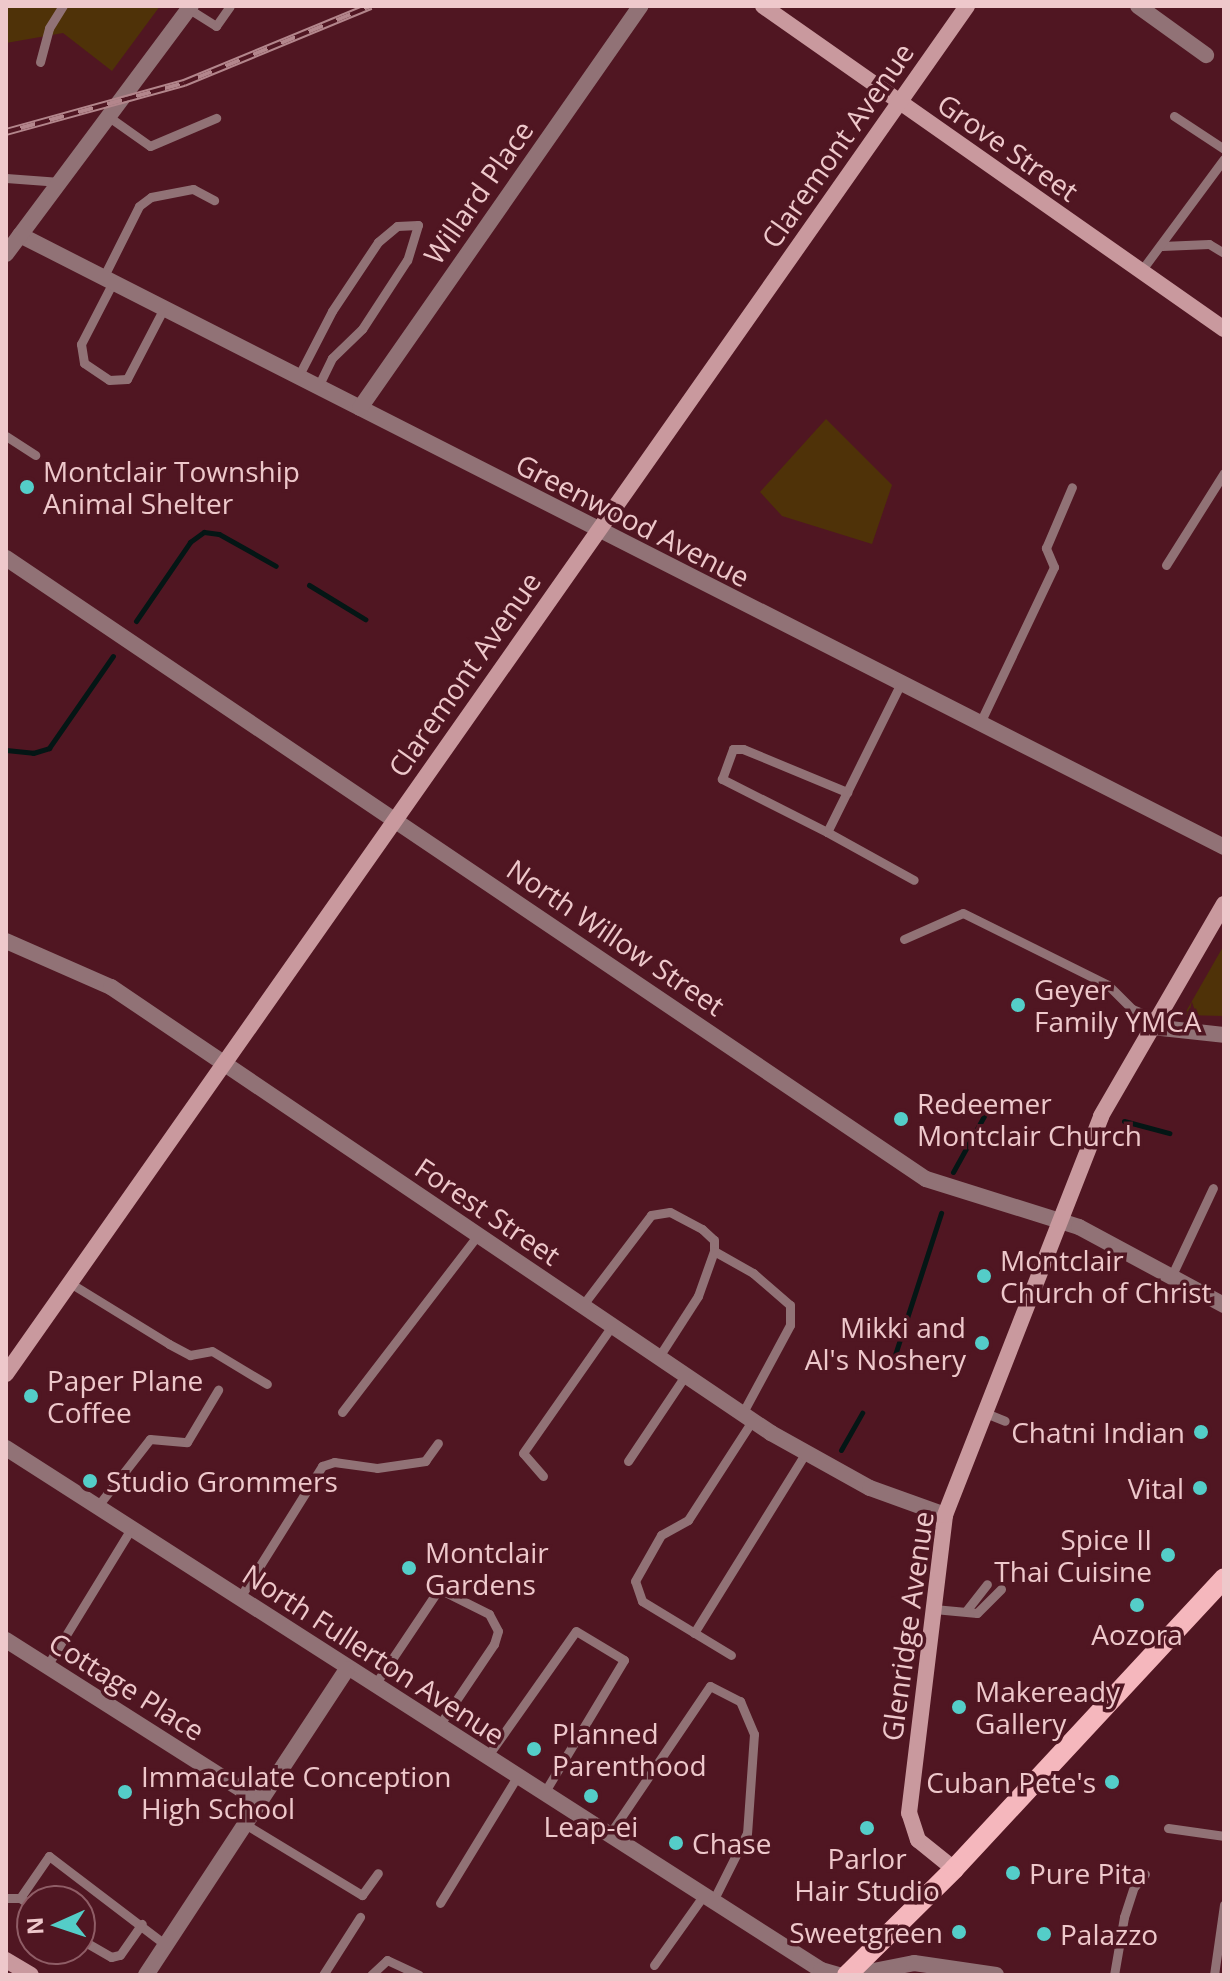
<!DOCTYPE html>
<style>
body{margin:0}
#map{position:relative;width:1230px;height:1981px;overflow:hidden;background:#501622;font-family:"Open Sans",sans-serif}
div>[style]{position:absolute}
.green>*{inset:0;background:#4f3208}
.stream>*{height:5px;margin:-2.5px;padding:0 2.5px;transform-origin:2.5px;border-radius:2.5px;background:#041615}
.lane>*{height:9px;margin:-4.5px;padding:0 4.5px;transform-origin:4.5px;border-radius:4.5px;background:#917276}
.street>*{height:16px;margin:-8px;padding:0 8px;transform-origin:8px;border-radius:8px;background:#917276}
.secondary>*{height:16px;margin:-8px;padding:0 8px;transform-origin:8px;border-radius:8px;background:#c9999e}
.primary>*{height:20px;margin:-10px;padding:0 10px;transform-origin:10px;border-radius:10px;background:#f5b7bd}
.rail>*{height:8px;margin-top:-4px;transform-origin:0;background:repeating-linear-gradient(90deg,#501622 0 15px,#b3868c 0 30px);box-sizing:border-box;border-block:2px solid #b3868c}
.dots>*{width:22px;height:22px;translate:-50% -50%;box-sizing:border-box;border:4px solid #501622;border-radius:50%}
span{translate:-50% -50%;white-space:nowrap;text-align:center;line-height:1.15;-webkit-text-stroke:7px #501622;paint-order:stroke}
.street-label{font-size:28px;color:#eec8cb}
.poi-label{font-size:28px;color:#eec8cb}
.left{translate:0 -50%;text-align:left}
.right{translate:-100% -50%;text-align:right}
.frame{position:absolute;inset:0;border:8px solid #eec8cb;pointer-events:none}
.north{position:absolute;left:16px;top:1885px;width:80px;height:80px;box-sizing:border-box;background:#501622;border:2px solid #8f5d66;border-radius:50%;rotate:267deg;font-size:22px;font-weight:700;line-height:32px;text-align:center;color:#eec8cb}
.north::after{content:'';display:block;margin:auto;width:28px;height:36px;background:#54cdc8;clip-path:polygon(50% 0,100% 100%,50% 72%,0 100%)}
</style>
<div id="map">
<div class="green">
<i style="clip-path:polygon(6px 6px,160px 6px,112px 71px,63px 33px,6px 43px)"></i>
<i style="clip-path:polygon(826px 419px,892px 485px,872px 544px,782px 516px,760px 492px)"></i>
<i style="clip-path:polygon(1224px 945px,1224px 1016px,1184px 1015px)"></i>
</div>
<div class="stream">
<i style="left:309px;top:585px;width:66px;rotate:31.3deg"></i>
<i style="left:136px;top:621px;width:96px;rotate:-55.6deg"></i>
<i style="left:190px;top:542px;width:17px;rotate:-36deg"></i>
<i style="left:204px;top:532px;width:15px;rotate:8deg"></i>
<i style="left:219px;top:534px;width:65px;rotate:29.3deg"></i>
<i style="left:6px;top:750px;width:27px;rotate:6deg"></i>
<i style="left:33px;top:753px;width:17px;rotate:-17deg"></i>
<i style="left:49px;top:748px;width:112px;rotate:-55.2deg"></i>
<i style="left:1124px;top:1121px;width:47px;rotate:14.9deg"></i>
<i style="left:953px;top:1172px;width:64px;rotate:-61deg"></i>
<i style="left:892px;top:1364px;width:159px;rotate:-72deg"></i>
<i style="left:841px;top:1450px;width:43px;rotate:-60.4deg"></i>
</div>
<div class="lane">
<i style="left:189px;top:9px;width:32px;rotate:32deg"></i>
<i style="left:216px;top:26px;width:24px;rotate:-55deg"></i>
<i style="left:40px;top:62px;width:35px;rotate:-75deg"></i>
<i style="left:49px;top:28px;width:26px;rotate:-58deg"></i>
<i style="left:1174px;top:116px;width:60px;rotate:33.4deg"></i>
<i style="left:109px;top:117px;width:50px;rotate:35.3deg"></i>
<i style="left:150px;top:146px;width:72px;rotate:-23deg"></i>
<i style="left:6px;top:178px;width:54px;rotate:4.2deg"></i>
<i style="left:1162px;top:246px;width:47px;rotate:-2.4deg"></i>
<i style="left:1209px;top:244px;width:17px;rotate:31deg"></i>
<i style="left:1141px;top:271px;width:139px;rotate:-53.5deg"></i>
<i style="left:103px;top:278px;width:80px;rotate:-63.4deg"></i>
<i style="left:139px;top:206px;width:15px;rotate:-37deg"></i>
<i style="left:151px;top:197px;width:43px;rotate:-10.8deg"></i>
<i style="left:193px;top:189px;width:24px;rotate:28deg"></i>
<i style="left:113px;top:282px;width:70px;rotate:117.3deg"></i>
<i style="left:81px;top:344px;width:19px;rotate:81deg"></i>
<i style="left:84px;top:363px;width:30px;rotate:34deg"></i>
<i style="left:109px;top:380px;width:18px;rotate:-3deg"></i>
<i style="left:127px;top:379px;width:80px;rotate:-62.5deg"></i>
<i style="left:298px;top:377px;width:74px;rotate:-62.7deg"></i>
<i style="left:332px;top:311px;width:83px;rotate:-56.3deg"></i>
<i style="left:378px;top:242px;width:25px;rotate:-40deg"></i>
<i style="left:397px;top:226px;width:21px;rotate:-3deg"></i>
<i style="left:418px;top:225px;width:37px;rotate:107deg"></i>
<i style="left:407px;top:260px;width:82px;rotate:123.1deg"></i>
<i style="left:362px;top:329px;width:42px;rotate:136deg"></i>
<i style="left:332px;top:358px;width:32px;rotate:116deg"></i>
<i style="left:6px;top:436px;width:35px;rotate:33deg"></i>
<i style="left:1166px;top:565px;width:109px;rotate:-57.8deg"></i>
<i style="left:900px;top:685px;width:164px;rotate:116.4deg"></i>
<i style="left:827px;top:832px;width:99px;rotate:28.9deg"></i>
<i style="left:979px;top:725px;width:175px;rotate:-64.6deg"></i>
<i style="left:1054px;top:567px;width:21px;rotate:-113deg"></i>
<i style="left:1046px;top:548px;width:66px;rotate:-66.9deg"></i>
<i style="left:827px;top:832px;width:118px;rotate:-153.2deg"></i>
<i style="left:722px;top:779px;width:32px;rotate:-70deg"></i>
<i style="left:733px;top:749px;width:10px"></i>
<i style="left:743px;top:749px;width:113px;rotate:22.5deg"></i>
<i style="left:904px;top:939px;width:64px;rotate:-23.8deg"></i>
<i style="left:963px;top:913px;width:162px;rotate:26.4deg"></i>
<i style="left:1108px;top:985px;width:34px;rotate:45deg"></i>
<i style="left:1132px;top:1009px;width:27px;rotate:22deg"></i>
<i style="left:714px;top:1251px;width:45px;rotate:29.4deg"></i>
<i style="left:753px;top:1273px;width:49px;rotate:40.9deg"></i>
<i style="left:790px;top:1305px;width:20px;rotate:90deg"></i>
<i style="left:790px;top:1325px;width:101px;rotate:118.3deg"></i>
<i style="left:1172px;top:1275px;width:96px;rotate:-64.8deg"></i>
<i style="left:70px;top:1283px;width:116px;rotate:31.6deg"></i>
<i style="left:169px;top:1344px;width:24px;rotate:28deg"></i>
<i style="left:190px;top:1355px;width:22px;rotate:-10deg"></i>
<i style="left:212px;top:1351px;width:64px;rotate:31deg"></i>
<i style="left:582px;top:1306px;width:114px;rotate:-52.8deg"></i>
<i style="left:651px;top:1215px;width:19px;rotate:-9deg"></i>
<i style="left:670px;top:1212px;width:36px;rotate:28deg"></i>
<i style="left:702px;top:1229px;width:16px;rotate:43deg"></i>
<i style="left:714px;top:1240px;width:11px;rotate:90deg"></i>
<i style="left:714px;top:1251px;width:48px;rotate:109.6deg"></i>
<i style="left:698px;top:1296px;width:74px;rotate:122.8deg"></i>
<i style="left:342px;top:1412px;width:222px;rotate:-52.5deg"></i>
<i style="left:988px;top:1414px;width:18px;rotate:22deg"></i>
<i style="left:628px;top:1461px;width:102px;rotate:-56.2deg"></i>
<i style="left:543px;top:1476px;width:30px;rotate:-131deg"></i>
<i style="left:523px;top:1453px;width:155px;rotate:-55deg"></i>
<i style="left:97px;top:1507px;width:86px;rotate:-52.1deg"></i>
<i style="left:150px;top:1439px;width:37px;rotate:5deg"></i>
<i style="left:187px;top:1442px;width:61px;rotate:-59.2deg"></i>
<i style="left:239px;top:1599px;width:157px;rotate:-58deg"></i>
<i style="left:322px;top:1466px;width:13px;rotate:-18deg"></i>
<i style="left:334px;top:1462px;width:43px;rotate:7.9deg"></i>
<i style="left:377px;top:1468px;width:49px;rotate:-8.3deg"></i>
<i style="left:425px;top:1461px;width:22px;rotate:-54deg"></i>
<i style="left:934px;top:1609px;width:43px;rotate:5.3deg"></i>
<i style="left:977px;top:1613px;width:34px;rotate:-45deg"></i>
<i style="left:966px;top:1611px;width:34px;rotate:-52deg"></i>
<i style="left:694px;top:1633px;width:211px;rotate:-58.2deg"></i>
<i style="left:731px;top:1655px;width:104px;rotate:-148.8deg"></i>
<i style="left:642px;top:1601px;width:21px;rotate:-109deg"></i>
<i style="left:635px;top:1581px;width:53px;rotate:-60.5deg"></i>
<i style="left:661px;top:1535px;width:31px;rotate:-29deg"></i>
<i style="left:688px;top:1520px;width:118px;rotate:-57.1deg"></i>
<i style="left:47px;top:1666px;width:161px;rotate:-58.5deg"></i>
<i style="left:374px;top:1686px;width:117px;rotate:-56.2deg"></i>
<i style="left:439px;top:1589px;width:56px;rotate:26.6deg"></i>
<i style="left:489px;top:1614px;width:19px;rotate:62deg"></i>
<i style="left:498px;top:1631px;width:14px;rotate:107deg"></i>
<i style="left:494px;top:1644px;width:100px;rotate:124deg"></i>
<i style="left:487px;top:1757px;width:154px;rotate:-54.8deg"></i>
<i style="left:576px;top:1631px;width:56px;rotate:31.1deg"></i>
<i style="left:624px;top:1660px;width:155px;rotate:121deg"></i>
<i style="left:245px;top:1824px;width:137px;rotate:31.3deg"></i>
<i style="left:362px;top:1895px;width:27px;rotate:-54deg"></i>
<i style="left:1168px;top:1828px;width:57px;rotate:8.1deg"></i>
<i style="left:609px;top:1835px;width:180px;rotate:-55.9deg"></i>
<i style="left:710px;top:1686px;width:34px;rotate:27deg"></i>
<i style="left:740px;top:1701px;width:36px;rotate:67deg"></i>
<i style="left:754px;top:1734px;width:99px;rotate:94deg"></i>
<i style="left:747px;top:1833px;width:76px;rotate:116.6deg"></i>
<i style="left:6px;top:1898px;width:14px"></i>
<i style="left:20px;top:1898px;width:51px;rotate:-55.4deg"></i>
<i style="left:49px;top:1856px;width:147px;rotate:37.3deg"></i>
<i style="left:20px;top:1898px;width:14px;rotate:34deg"></i>
<i style="left:440px;top:1903px;width:148px;rotate:-58.6deg"></i>
<i style="left:80px;top:1939px;width:36px;rotate:30deg"></i>
<i style="left:111px;top:1957px;width:9px;rotate:-13deg"></i>
<i style="left:120px;top:1955px;width:38px;rotate:-55deg"></i>
<i style="left:654px;top:1965px;width:86px;rotate:-54.5deg"></i>
<i style="left:323px;top:1975px;width:69px;rotate:-57.5deg"></i>
<i style="left:371px;top:1975px;width:22px;rotate:-43deg"></i>
<i style="left:387px;top:1960px;width:35px;rotate:25deg"></i>
<i style="left:1114px;top:1975px;width:59px;rotate:-80.2deg"></i>
<i style="left:1124px;top:1917px;width:32px;rotate:-72deg"></i>
<i style="left:1134px;top:1887px;width:17px;rotate:-50deg"></i>
<i style="left:1214px;top:1975px;width:71px;rotate:-81.9deg"></i>
</div>
<div class="street">
<i style="left:1138px;top:6px;width:84px;rotate:35.8deg"></i>
<i style="left:20px;top:235px;width:1351px;rotate:26.94deg"></i>
<i style="left:6px;top:254px;width:309px;rotate:-53.3deg"></i>
<i style="left:360px;top:408px;width:490px;rotate:-55.1deg"></i>
<i style="left:6px;top:558px;width:1110px;rotate:34.02deg"></i>
<i style="left:926px;top:1179px;width:160px;rotate:17.4deg"></i>
<i style="left:1079px;top:1227px;width:165px;rotate:28.3deg"></i>
<i style="left:6px;top:941px;width:115px;rotate:23.7deg"></i>
<i style="left:111px;top:987px;width:797px;rotate:34.05deg"></i>
<i style="left:771px;top:1433px;width:113px;rotate:29.1deg"></i>
<i style="left:870px;top:1488px;width:80px;rotate:19.8deg"></i>
<i style="left:1152px;top:1027px;width:72px;rotate:6.3deg"></i>
<i style="left:6px;top:1448px;width:968px;rotate:32.64deg"></i>
<i style="left:821px;top:1970px;width:18px;rotate:16deg"></i>
<i style="left:6px;top:1640px;width:301px;rotate:32.4deg"></i>
<i style="left:146px;top:1975px;width:366px;rotate:-56.7deg"></i>
<i style="left:853px;top:1975px;width:62px;rotate:-11.1deg"></i>
<i style="left:914px;top:1963px;width:83px;rotate:8.3deg"></i>
</div>
<div class="secondary">
<i style="left:763px;top:6px;width:563px;rotate:35.02deg"></i>
<i style="left:6px;top:1374px;width:1672px;rotate:-54.91deg"></i>
<i style="left:954px;top:1869px;width:46px;rotate:-141.1deg"></i>
<i style="left:918px;top:1840px;width:28px;rotate:-108deg"></i>
<i style="left:909px;top:1813px;width:300px;rotate:-83.1deg"></i>
<i style="left:945px;top:1515px;width:428px;rotate:-68.6deg"></i>
<i style="left:1101px;top:1116px;width:245px;rotate:-59.9deg"></i>
<i style="left:6px;top:1960px;width:29px;rotate:31deg"></i>
</div>
<div class="primary">
<i style="left:847px;top:1975px;width:151px;rotate:-44.7deg"></i>
<i style="left:954px;top:1869px;width:397px;rotate:-47.1deg"></i>
</div>
<div class="rail">
<i style="left:6px;top:132px;width:185px;rotate:-15.4deg"></i>
<i style="left:184px;top:83px;width:202px;rotate:-22.4deg"></i>
</div>
<div class="dots">
<i style="left:27px;top:487px;background:#54cdc8"></i>
<i style="left:1018px;top:1005px;background:#54cdc8"></i>
<i style="left:901px;top:1119px;background:#54cdc8"></i>
<i style="left:984px;top:1276px;background:#54cdc8"></i>
<i style="left:982px;top:1343px;background:#54cdc8"></i>
<i style="left:31px;top:1396px;background:#54cdc8"></i>
<i style="left:1201px;top:1432px;background:#54cdc8"></i>
<i style="left:90px;top:1481px;background:#54cdc8"></i>
<i style="left:1200px;top:1488px;background:#54cdc8"></i>
<i style="left:1168px;top:1555px;background:#54cdc8"></i>
<i style="left:409px;top:1568px;background:#54cdc8"></i>
<i style="left:1137px;top:1605px;background:#54cdc8"></i>
<i style="left:959px;top:1707px;background:#54cdc8"></i>
<i style="left:534px;top:1749px;background:#54cdc8"></i>
<i style="left:1112px;top:1782px;background:#54cdc8"></i>
<i style="left:125px;top:1792px;background:#54cdc8"></i>
<i style="left:591px;top:1796px;background:#54cdc8"></i>
<i style="left:867px;top:1828px;background:#54cdc8"></i>
<i style="left:676px;top:1843px;background:#54cdc8"></i>
<i style="left:1013px;top:1873px;background:#54cdc8"></i>
<i style="left:959px;top:1932px;background:#54cdc8"></i>
<i style="left:1044px;top:1934px;background:#54cdc8"></i>
</div>
<div class="street-label">
<span style="left:837px;top:145px;rotate:-55deg">Claremont Avenue</span>
<span style="left:1008px;top:147px;rotate:35deg">Grove Street</span>
<span style="left:478px;top:192px;rotate:-55deg">Willard Place</span>
<span style="left:633px;top:520px;rotate:27deg">Greenwood Avenue</span>
<span style="left:464px;top:674px;rotate:-55deg">Claremont Avenue</span>
<span style="left:616px;top:937px;rotate:34deg">North Willow Street</span>
<span style="left:488px;top:1211px;rotate:34deg">Forest Street</span>
<span style="left:907px;top:1626px;rotate:-82deg">Glenridge Avenue</span>
<span style="left:374px;top:1654px;rotate:33deg">North Fullerton Avenue</span>
<span style="left:127px;top:1686px;rotate:32deg">Cottage Place</span>
</div>
<div class="poi-label">
<span class="left" style="left:43px;top:487px">Montclair Township<br>Animal Shelter</span>
<span class="left" style="left:1034px;top:1005px">Geyer<br>Family YMCA</span>
<span class="left" style="left:917px;top:1119px">Redeemer<br>Montclair Church</span>
<span class="left" style="left:1000px;top:1276px">Montclair<br>Church of Christ</span>
<span class="right" style="left:966px;top:1343px">Mikki and<br>Al's Noshery</span>
<span class="left" style="left:47px;top:1396px">Paper Plane<br>Coffee</span>
<span class="right" style="left:1185px;top:1432px">Chatni Indian</span>
<span class="left" style="left:106px;top:1481px">Studio Grommers</span>
<span class="right" style="left:1184px;top:1488px">Vital</span>
<span class="right" style="left:1152px;top:1555px">Spice II<br>Thai Cuisine</span>
<span class="left" style="left:425px;top:1568px">Montclair<br>Gardens</span>
<span style="left:1137px;top:1634px">Aozora</span>
<span class="left" style="left:975px;top:1707px">Makeready<br>Gallery</span>
<span class="left" style="left:552px;top:1749px">Planned<br>Parenthood</span>
<span class="left" style="left:141px;top:1792px">Immaculate Conception<br>High School</span>
<span class="right" style="left:1096px;top:1782px">Cuban Pete's</span>
<span style="left:591px;top:1826px">Leap-ei</span>
<span class="left" style="left:692px;top:1843px">Chase</span>
<span style="left:867px;top:1874px">Parlor<br>Hair Studio</span>
<span class="left" style="left:1029px;top:1873px">Pure Pita</span>
<span class="right" style="left:943px;top:1932px">Sweetgreen</span>
<span class="left" style="left:1060px;top:1934px">Palazzo</span>
</div>
<div class="frame"></div>
<div class="north">N</div>
</div>
